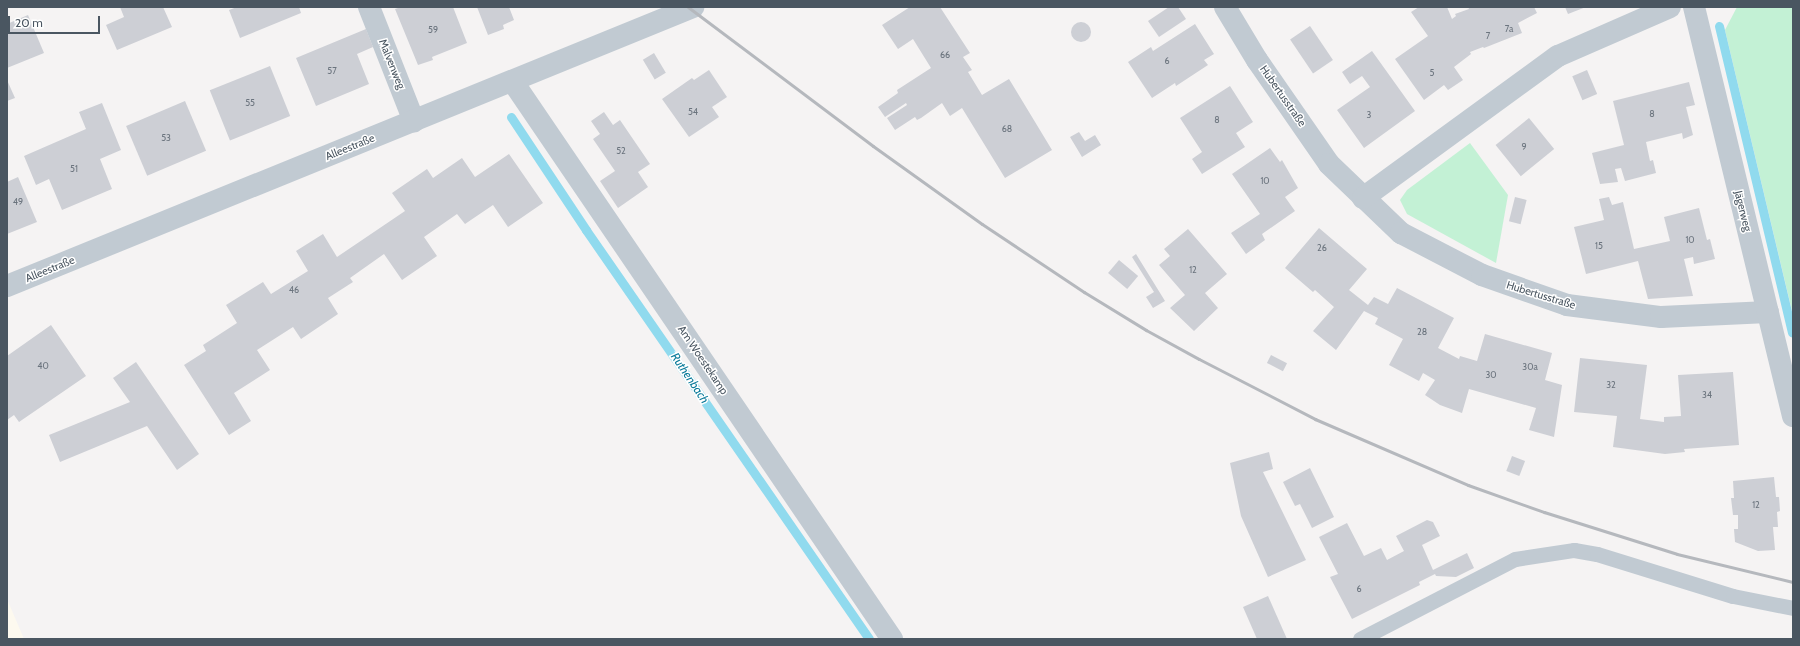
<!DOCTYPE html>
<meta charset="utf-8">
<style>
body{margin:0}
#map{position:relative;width:1800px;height:646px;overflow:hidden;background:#f5f3f3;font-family:Cabin,sans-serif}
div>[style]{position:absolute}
.commercial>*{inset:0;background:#fdf9ef}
.green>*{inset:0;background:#c3f1d5}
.stream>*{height:9px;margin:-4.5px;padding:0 4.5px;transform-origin:4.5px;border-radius:4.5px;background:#90daee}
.building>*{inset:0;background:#cdcfd5;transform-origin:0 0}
.round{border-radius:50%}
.lane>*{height:15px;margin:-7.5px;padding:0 7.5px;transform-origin:7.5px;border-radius:7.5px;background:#c1cad2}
.street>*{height:22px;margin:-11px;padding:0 11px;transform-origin:11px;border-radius:11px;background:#c1cad2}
.rail>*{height:3px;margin:-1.5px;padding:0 1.5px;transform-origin:1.5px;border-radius:1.5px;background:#b5b8bd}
span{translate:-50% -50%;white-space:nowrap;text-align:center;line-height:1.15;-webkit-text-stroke:3px #fff;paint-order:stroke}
.number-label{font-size:9px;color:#6b747e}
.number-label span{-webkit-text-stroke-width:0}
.street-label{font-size:11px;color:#4a5661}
.water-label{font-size:12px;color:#0c7c9b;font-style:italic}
.frame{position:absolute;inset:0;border:8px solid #4a5661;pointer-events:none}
.scale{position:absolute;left:8px;top:16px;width:92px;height:18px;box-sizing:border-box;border:2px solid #4a5661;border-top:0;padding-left:5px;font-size:12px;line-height:14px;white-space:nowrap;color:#4a5661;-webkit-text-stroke:3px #fff;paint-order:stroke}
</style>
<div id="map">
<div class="commercial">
<i style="clip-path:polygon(7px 599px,24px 639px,7px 639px)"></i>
</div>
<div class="green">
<i style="clip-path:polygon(1737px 7px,1793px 7px,1793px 315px,1725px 30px)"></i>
<i style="clip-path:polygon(1470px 143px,1508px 195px,1496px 263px,1407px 214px,1400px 200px,1407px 190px)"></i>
</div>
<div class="stream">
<i style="left:1719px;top:26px;width:315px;rotate:76.6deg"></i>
<i style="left:511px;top:117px;width:136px;rotate:56.4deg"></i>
<i style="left:586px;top:230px;width:497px;rotate:55.3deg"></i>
</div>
<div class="building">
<i style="clip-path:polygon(120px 7px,163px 7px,172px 27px,117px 50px,106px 25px,124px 17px)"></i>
<i style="clip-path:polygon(237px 7px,299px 7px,301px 13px,240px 38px,229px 10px)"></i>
<i style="clip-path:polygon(401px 7px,453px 7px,467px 43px,432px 57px,433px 60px,418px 65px,395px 9px)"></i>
<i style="clip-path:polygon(477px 7px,509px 7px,514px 20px,503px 25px,504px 29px,488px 35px)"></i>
<i style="clip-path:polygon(910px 7px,940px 7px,970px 53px,963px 57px,972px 70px,968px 72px,982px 95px,1009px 79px,1052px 150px,1005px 178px,962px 108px,950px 116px,942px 103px,921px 118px,917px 120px,915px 117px,895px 130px,887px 118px,907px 105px,906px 103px,885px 117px,878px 107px,898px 93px,897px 90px,931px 68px,913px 39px,898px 49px,882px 25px)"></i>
<i style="clip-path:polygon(1169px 7px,1178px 7px,1186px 19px,1159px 37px,1148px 21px)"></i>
<i style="clip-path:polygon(1419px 7px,1447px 7px,1452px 19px,1456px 16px,1455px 14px,1469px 9px,1468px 7px,1534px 7px,1537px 13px,1518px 23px,1522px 33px,1484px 48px,1483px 47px,1470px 52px,1471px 54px,1454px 67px,1463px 80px,1448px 90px,1444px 85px,1424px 100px,1395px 59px,1428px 36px,1411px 12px)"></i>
<i style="clip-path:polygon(1565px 7px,1586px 7px,1568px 14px)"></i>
<i style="clip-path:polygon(28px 15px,44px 53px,7px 68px,7px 24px)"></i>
<i class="round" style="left:1071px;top:22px;width:20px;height:20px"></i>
<i style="clip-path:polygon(1195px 24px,1214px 54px,1204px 60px,1208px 65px,1176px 86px,1175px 83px,1152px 98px,1128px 62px,1151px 47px,1153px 51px)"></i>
<i style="left:1310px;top:26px;width:41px;height:24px;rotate:56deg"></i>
<i style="clip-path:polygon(366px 29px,373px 47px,357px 54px,369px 84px,316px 106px,296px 58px)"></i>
<i style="clip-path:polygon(1372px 51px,1415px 111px,1364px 148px,1337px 110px,1370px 87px,1362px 76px,1350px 84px,1342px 72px)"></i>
<i style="left:654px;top:53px;width:23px;height:13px;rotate:59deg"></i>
<i style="left:270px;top:66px;width:54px;height:65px;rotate:68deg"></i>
<i style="clip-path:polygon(709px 70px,727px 97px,712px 107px,719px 117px,689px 137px,662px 99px,692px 78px,694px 80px)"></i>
<i style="left:1587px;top:70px;width:26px;height:16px;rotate:67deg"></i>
<i style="clip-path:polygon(7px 80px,15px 98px,7px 101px)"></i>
<i style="clip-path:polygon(1689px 82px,1695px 105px,1686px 107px,1693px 135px,1683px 139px,1682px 133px,1646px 142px,1650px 161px,1653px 160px,1656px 173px,1625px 181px,1621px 168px,1615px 169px,1618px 182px,1600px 184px,1592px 153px,1624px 145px,1613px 101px)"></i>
<i style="clip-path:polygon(1230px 86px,1253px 122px,1236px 133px,1245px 147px,1202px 174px,1192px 159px,1202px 152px,1180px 118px)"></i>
<i style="left:185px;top:101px;width:54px;height:64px;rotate:67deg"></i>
<i style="clip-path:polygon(102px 103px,121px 150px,100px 159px,112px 189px,62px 210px,49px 179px,36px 185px,24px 156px,86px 129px,79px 112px)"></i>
<i style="clip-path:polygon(604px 112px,613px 125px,620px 120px,650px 164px,638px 172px,648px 187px,618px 208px,600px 181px,615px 171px,593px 139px,600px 134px,591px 121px)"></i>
<i style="left:1529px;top:118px;width:40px;height:43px;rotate:51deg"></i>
<i style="clip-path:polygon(1079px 132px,1085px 141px,1095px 135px,1101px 145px,1082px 157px,1070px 137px)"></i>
<i style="clip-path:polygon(1270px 148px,1280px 162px,1282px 160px,1298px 188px,1285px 197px,1295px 211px,1262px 234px,1265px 240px,1246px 254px,1231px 233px,1260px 214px,1232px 174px)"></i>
<i style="clip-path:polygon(509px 154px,543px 203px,508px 227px,493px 205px,465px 224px,457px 214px,424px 237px,437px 256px,402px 280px,384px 254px,350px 278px,353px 282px,328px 298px,338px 314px,301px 339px,293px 327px,257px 350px,270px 370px,234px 393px,251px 421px,229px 435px,184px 365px,206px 351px,203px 345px,237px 323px,226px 305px,263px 282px,271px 294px,308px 271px,296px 251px,323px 234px,337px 257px,405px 211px,392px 193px,427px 169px,433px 178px,462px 158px,475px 177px)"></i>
<i style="clip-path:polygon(18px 177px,37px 222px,7px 234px,7px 182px)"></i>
<i style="left:1515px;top:197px;width:12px;height:25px;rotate:14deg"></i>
<i style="clip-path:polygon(1609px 197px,1612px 205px,1623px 202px,1634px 249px,1670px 241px,1664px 217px,1699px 208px,1707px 240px,1710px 239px,1715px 259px,1694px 264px,1693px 257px,1684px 259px,1693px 296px,1648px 299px,1638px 261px,1586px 274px,1574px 227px,1604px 220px,1599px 199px)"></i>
<i style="clip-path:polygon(1319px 228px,1367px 269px,1349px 290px,1368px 305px,1374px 297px,1388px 304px,1397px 288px,1454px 318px,1438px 348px,1459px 359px,1460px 356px,1477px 361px,1485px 334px,1552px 353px,1545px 380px,1562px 385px,1554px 437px,1529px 430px,1536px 408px,1469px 389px,1462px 413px,1440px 405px,1425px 395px,1435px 380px,1423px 373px,1419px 381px,1389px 365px,1403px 339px,1375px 324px,1378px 318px,1364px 311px,1336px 350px,1313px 331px,1334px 307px,1315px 290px,1313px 292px,1285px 268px)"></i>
<i style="clip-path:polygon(1188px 229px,1227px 274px,1205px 293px,1218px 308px,1194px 331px,1170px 308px,1185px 295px,1159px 265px,1170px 256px,1164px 249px)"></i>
<i style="clip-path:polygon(1136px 254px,1165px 301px,1153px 308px,1146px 297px,1154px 292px,1132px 257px)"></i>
<i style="left:1119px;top:260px;width:25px;height:17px;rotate:40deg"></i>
<i style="clip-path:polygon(51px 325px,86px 376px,19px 422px,14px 415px,7px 420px,7px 356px)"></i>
<i style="left:1271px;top:355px;width:18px;height:9px;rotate:27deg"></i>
<i style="clip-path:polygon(1580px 358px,1647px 365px,1640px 419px,1664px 422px,1664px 417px,1681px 416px,1678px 375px,1733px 372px,1739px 445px,1684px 449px,1685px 452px,1665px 454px,1613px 447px,1617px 416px,1574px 412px)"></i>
<i style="clip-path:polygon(136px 362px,199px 454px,177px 470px,147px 426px,60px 462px,49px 435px,130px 402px,113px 378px)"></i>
<i style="clip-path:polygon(1269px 452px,1273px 469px,1263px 472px,1306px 560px,1268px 577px,1241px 516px,1230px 463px)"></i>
<i style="left:1512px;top:456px;width:14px;height:16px;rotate:21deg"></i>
<i style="clip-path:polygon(1310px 468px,1334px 517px,1312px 528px,1300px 504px,1295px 506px,1283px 482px)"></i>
<i style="clip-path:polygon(1774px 477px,1776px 497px,1779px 497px,1780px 511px,1777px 512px,1778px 527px,1773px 527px,1775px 550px,1758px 551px,1735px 542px,1734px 529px,1738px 529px,1738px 515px,1733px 515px,1731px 498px,1734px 498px,1733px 481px)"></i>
<i style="clip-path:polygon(1427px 520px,1433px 522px,1440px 536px,1422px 545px,1433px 570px,1467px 553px,1474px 568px,1456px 577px,1436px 576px,1435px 574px,1419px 582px,1420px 585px,1352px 619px,1330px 577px,1338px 574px,1319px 537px,1347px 523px,1364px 556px,1381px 548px,1387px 560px,1404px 551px,1396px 536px)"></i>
<i style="clip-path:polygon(1268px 596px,1287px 639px,1257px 639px,1243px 607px)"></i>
</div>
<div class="lane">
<i style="left:1360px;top:639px;width:174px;rotate:-27.3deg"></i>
<i style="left:1515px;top:559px;width:60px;rotate:-8.7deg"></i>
<i style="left:1574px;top:550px;width:23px;rotate:10deg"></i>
<i style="left:1597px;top:554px;width:142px;rotate:17.2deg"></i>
<i style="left:1733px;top:596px;width:61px;rotate:11.3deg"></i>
</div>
<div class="street">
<i style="left:369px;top:7px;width:123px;rotate:68.5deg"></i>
<i style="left:1225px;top:7px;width:62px;rotate:58.9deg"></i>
<i style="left:1257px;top:60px;width:126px;rotate:55.3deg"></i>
<i style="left:1329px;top:164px;width:100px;rotate:43.8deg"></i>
<i style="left:1401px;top:233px;width:91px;rotate:27.4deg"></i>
<i style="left:1482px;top:275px;width:90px;rotate:19.4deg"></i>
<i style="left:1567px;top:305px;width:95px;rotate:7.3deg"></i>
<i style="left:1661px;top:317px;width:107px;rotate:-2.7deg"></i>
<i style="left:1694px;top:7px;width:421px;rotate:76.4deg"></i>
<i style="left:513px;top:82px;width:674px;rotate:55.77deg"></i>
<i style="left:1363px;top:198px;width:241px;rotate:-36.1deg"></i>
<i style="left:1558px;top:56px;width:122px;rotate:-23.6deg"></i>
<i style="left:7px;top:286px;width:741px;rotate:-22.13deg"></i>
</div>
<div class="rail">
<i style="left:688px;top:7px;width:231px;rotate:36.9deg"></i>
<i style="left:873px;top:146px;width:134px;rotate:35.6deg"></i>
<i style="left:982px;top:224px;width:123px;rotate:33.7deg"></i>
<i style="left:1084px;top:292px;width:73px;rotate:31.5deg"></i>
<i style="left:1146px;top:330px;width:60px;rotate:28.7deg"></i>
<i style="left:1199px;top:359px;width:131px;rotate:27.3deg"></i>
<i style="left:1315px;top:419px;width:167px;rotate:23.3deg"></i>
<i style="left:1468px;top:485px;width:81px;rotate:19.6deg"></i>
<i style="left:1544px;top:512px;width:139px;rotate:17.5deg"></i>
<i style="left:1677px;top:554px;width:119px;rotate:13.6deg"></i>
</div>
<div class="number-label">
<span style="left:1509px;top:29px">7a</span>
<span style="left:433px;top:30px">59</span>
<span style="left:1488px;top:36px">7</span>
<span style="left:945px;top:55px">66</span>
<span style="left:1167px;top:61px">6</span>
<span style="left:332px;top:71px">57</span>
<span style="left:1432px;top:73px">5</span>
<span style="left:250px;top:103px">55</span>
<span style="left:693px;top:112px">54</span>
<span style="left:1652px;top:114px">8</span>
<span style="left:1369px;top:115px">3</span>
<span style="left:1217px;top:120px">8</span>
<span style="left:1007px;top:129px">68</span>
<span style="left:166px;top:138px">53</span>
<span style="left:1524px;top:147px">9</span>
<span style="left:621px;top:151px">52</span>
<span style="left:74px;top:169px">51</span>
<span style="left:1265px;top:181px">10</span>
<span style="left:18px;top:202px">49</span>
<span style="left:1690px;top:240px">10</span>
<span style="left:1599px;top:246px">15</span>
<span style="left:1322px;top:248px">26</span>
<span style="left:1193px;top:270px">12</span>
<span style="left:294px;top:290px">46</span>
<span style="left:1422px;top:332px">28</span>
<span style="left:43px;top:366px">40</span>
<span style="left:1530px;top:367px">30a</span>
<span style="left:1491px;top:375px">30</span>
<span style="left:1611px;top:385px">32</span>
<span style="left:1707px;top:395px">34</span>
<span style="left:1756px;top:505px">12</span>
<span style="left:1359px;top:589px">6</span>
</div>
<div class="street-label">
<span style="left:392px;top:64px;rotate:68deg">Malvenweg</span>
<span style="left:1283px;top:96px;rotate:55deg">Hubertusstraße</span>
<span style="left:350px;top:147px;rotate:-22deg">Alleestraße</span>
<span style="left:1743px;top:211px;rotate:76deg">Jägerweg</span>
<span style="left:50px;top:269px;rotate:-22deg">Alleestraße</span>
<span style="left:1541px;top:295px;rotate:17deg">Hubertusstraße</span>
<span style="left:703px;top:360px;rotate:56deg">Am Woestekamp</span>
</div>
<div class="water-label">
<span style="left:690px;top:378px;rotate:56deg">Ruthenbach</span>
</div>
<div class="frame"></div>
<div class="scale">20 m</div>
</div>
